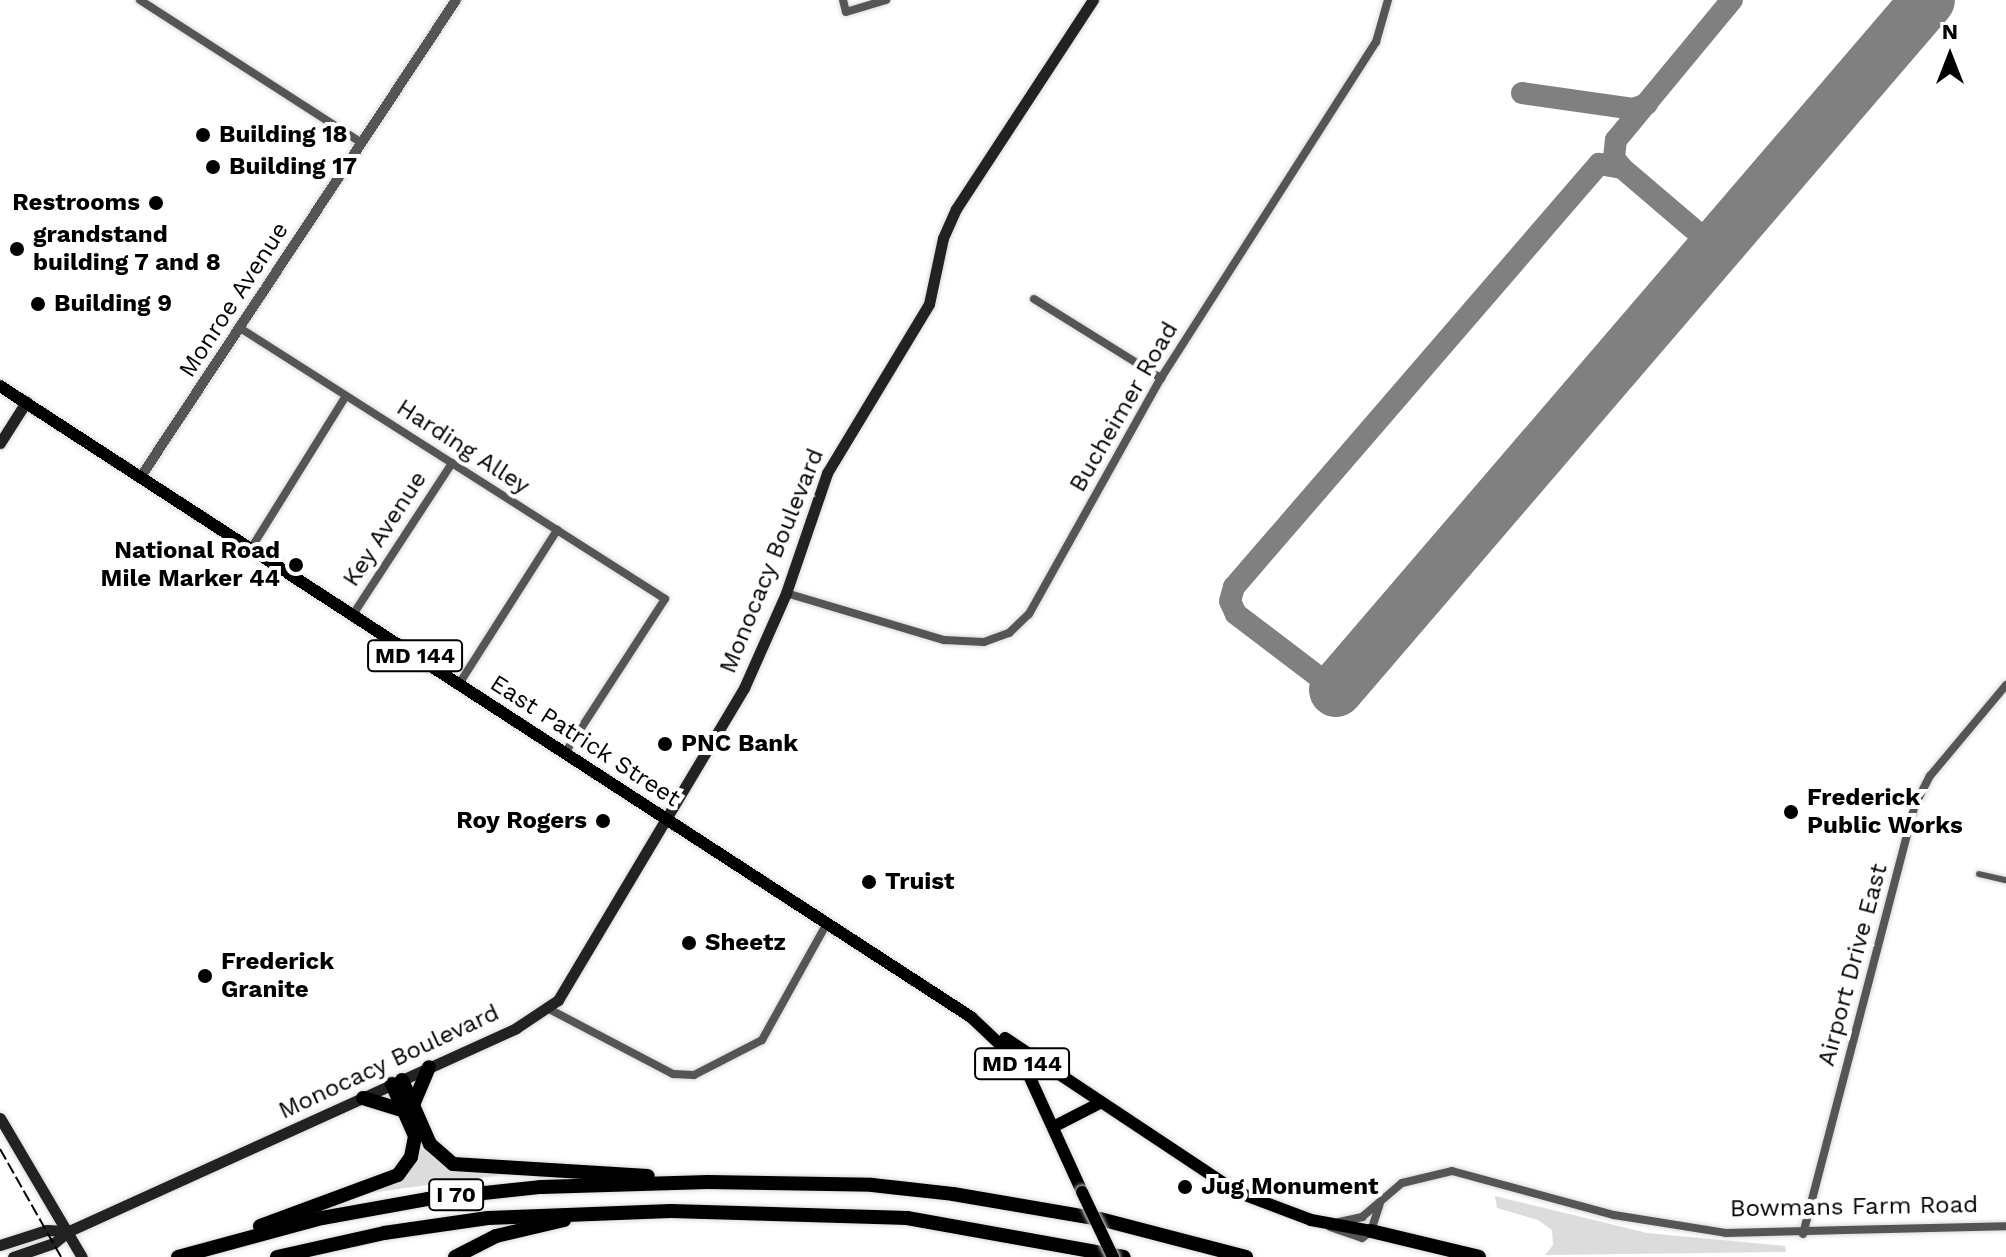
<!DOCTYPE html>
<style>
body{margin:0}
#map{position:relative;width:2006px;height:1257px;overflow:hidden;background:#fff;font-family:"Work Sans",sans-serif}
div>[style]{position:absolute}
.green>*{inset:0;background:#dcdcdc}
.taxiway>*{height:22px;margin:-11px;padding:0 11px;transform-origin:11px;border-radius:11px;background:#808080}
.runway>*{height:54px;margin:-27px;padding:0 27px;transform-origin:27px;border-radius:27px;background:#808080}
.roads{filter:drop-shadow(0 0 2px #dbdbdb) drop-shadow(0 0 2px #dbdbdb)}
.pedestrian>*{height:6px;margin:-3px;padding:0 3px;transform-origin:3px;border-radius:3px;background:#555}
.minor>*{height:8px;margin:-4px;padding:0 4px;transform-origin:4px;border-radius:4px;background:#555}
.tertiary>*{height:10px;margin:-5px;padding:0 5px;transform-origin:5px;border-radius:5px;background:#555}
.secondary>*{height:11px;margin:-5.5px;padding:0 5.5px;transform-origin:5.5px;border-radius:5.5px;background:#222}
.primary>*{height:12px;margin:-6px;padding:0 6px;transform-origin:6px;border-radius:6px;background:#000}
.motorway>*{height:14px;margin:-7px;padding:0 7px;transform-origin:7px;border-radius:7px;background:#000}
.rail>*{height:2px;margin-top:-1px;transform-origin:0;background:repeating-linear-gradient(90deg,#000 0 12px,transparent 0 16px)}
.bridges{filter:drop-shadow(0 0 2px #dbdbdb) drop-shadow(0 0 2px #dbdbdb)}
.primary-bridge>*{height:12px;margin:-6px;padding:0 6px;transform-origin:6px;border-radius:6px;background:#000}
.dots>*{width:22px;height:22px;translate:-50% -50%;box-sizing:border-box;border:4px solid #fff;border-radius:50%}
span{translate:-50% -50%;white-space:nowrap;text-align:center;line-height:1.15;-webkit-text-stroke:8px #fff;paint-order:stroke}
.shield-label span{padding:2px 6px;background:#fff;border:2px solid;border-radius:6px;-webkit-text-stroke-width:0}
.shield-label{font-size:22px;color:#000;font-weight:700}
.poi-label{font-size:24px;color:#000;font-weight:700}
.left{translate:0 -50%;text-align:left}
.right{translate:-100% -50%;text-align:right}
.street-label{font-size:24px;color:#000}
.north{position:absolute;left:1910px;top:16px;width:80px;height:80px;-webkit-text-stroke:6px #fff;paint-order:stroke;rotate:0deg;font-size:22px;font-weight:700;line-height:32px;text-align:center;color:#000}
.north::after{content:'';display:block;margin:auto;width:28px;height:36px;background:#000;clip-path:polygon(50% 0,100% 100%,50% 72%,0 100%)}
</style>
<div id="map">
<div class="green">
<i style="clip-path:polygon(421px 1140px,447px 1166px,509px 1174px,361px 1194px,385px 1187px)"></i>
<i style="clip-path:polygon(1495px 1196px,1647px 1233px,1785px 1246px,1786px 1252px,1545px 1255px,1553px 1245px,1552px 1230px,1538px 1220px,1497px 1208px)"></i>
</div>
<div class="taxiway">
<i style="left:1522px;top:93px;width:112px;rotate:8.2deg"></i>
<i style="left:1633px;top:109px;width:15px;rotate:-20deg"></i>
<i style="left:1622px;top:168px;width:125px;rotate:40.5deg"></i>
<i style="left:1336px;top:690px;width:126px;rotate:-142.8deg"></i>
<i style="left:1236px;top:614px;width:14px;rotate:-115deg"></i>
<i style="left:1230px;top:601px;width:15px;rotate:-74deg"></i>
<i style="left:1234px;top:587px;width:559px;rotate:-49.21deg"></i>
<i style="left:1599px;top:164px;width:23px;rotate:10deg"></i>
<i style="left:1622px;top:168px;width:13px;rotate:-129deg"></i>
<i style="left:1614px;top:158px;width:18px;rotate:-84deg"></i>
<i style="left:1616px;top:140px;width:182px;rotate:-50.4deg"></i>
</div>
<div class="runway">
<i style="left:1336px;top:690px;width:909px;rotate:-49.37deg"></i>
</div>
<div class="roads">
<div class="pedestrian">
<i style="left:1979px;top:874px;width:28px;rotate:13deg"></i>
</div>
<div class="minor">
<i style="left:140px;top:0;width:262px;rotate:32.8deg"></i>
<i style="left:843px;top:0;width:12px;rotate:76deg"></i>
<i style="left:846px;top:12px;width:42px;rotate:-16.7deg"></i>
<i style="left:1034px;top:299px;width:150px;rotate:31.9deg"></i>
<i style="left:240px;top:328px;width:504px;rotate:32.52deg"></i>
<i style="left:665px;top:599px;width:184px;rotate:123deg"></i>
<i style="left:250px;top:550px;width:181px;rotate:-58.1deg"></i>
<i style="left:786px;top:593px;width:165px;rotate:16.6deg"></i>
<i style="left:944px;top:640px;width:40px;rotate:2.9deg"></i>
<i style="left:984px;top:642px;width:27px;rotate:-20deg"></i>
<i style="left:1009px;top:633px;width:28px;rotate:-44deg"></i>
<i style="left:1029px;top:614px;width:270px;rotate:-60.8deg"></i>
<i style="left:1161px;top:378px;width:399px;rotate:-57.4deg"></i>
<i style="left:1376px;top:42px;width:44px;rotate:-74.1deg"></i>
<i style="left:352px;top:616px;width:183px;rotate:-56.8deg"></i>
<i style="left:459px;top:684px;width:183px;rotate:-57.5deg"></i>
<i style="left:549px;top:1009px;width:140px;rotate:27.7deg"></i>
<i style="left:673px;top:1074px;width:21px;rotate:3deg"></i>
<i style="left:694px;top:1075px;width:76px;rotate:-27.2deg"></i>
<i style="left:762px;top:1040px;width:132px;rotate:-60.9deg"></i>
<i style="left:1339px;top:1222px;width:24px;rotate:-12deg"></i>
<i style="left:1362px;top:1217px;width:52px;rotate:-40.4deg"></i>
<i style="left:1402px;top:1183px;width:51px;rotate:-13.5deg"></i>
<i style="left:1452px;top:1171px;width:168px;rotate:15.2deg"></i>
<i style="left:1614px;top:1215px;width:113px;rotate:9.1deg"></i>
<i style="left:1726px;top:1233px;width:280px;rotate:-1.4deg"></i>
<i style="left:1330px;top:1227px;width:34px;rotate:19deg"></i>
<i style="left:1362px;top:1238px;width:11px;rotate:-38deg"></i>
<i style="left:1371px;top:1231px;width:28px;rotate:-72deg"></i>
<i style="left:1803px;top:1234px;width:443px;rotate:-75.4deg"></i>
<i style="left:1915px;top:805px;width:33px;rotate:-63deg"></i>
<i style="left:1930px;top:776px;width:119px;rotate:-50.1deg"></i>
</div>
<div class="tertiary">
<i style="left:140px;top:478px;width:573px;rotate:-56.53deg"></i>
</div>
<div class="secondary">
<i style="left:0;top:443px;width:49px;rotate:-57.6deg"></i>
<i style="left:0;top:1118px;width:161px;rotate:59.5deg"></i>
<i style="left:0;top:1245px;width:49px;rotate:-17.7deg"></i>
<i style="left:47px;top:1230px;width:22px;rotate:3deg"></i>
<i style="left:13px;top:1257px;width:43px;rotate:-18.9deg"></i>
<i style="left:54px;top:1243px;width:19px;rotate:-39deg"></i>
<i style="left:69px;top:1231px;width:491px;rotate:-24.4deg"></i>
<i style="left:516px;top:1028px;width:50px;rotate:-33.7deg"></i>
<i style="left:558px;top:1000px;width:363px;rotate:-59.2deg"></i>
<i style="left:744px;top:688px;width:104px;rotate:-66.1deg"></i>
<i style="left:786px;top:593px;width:127px;rotate:-71.1deg"></i>
<i style="left:827px;top:473px;width:197px;rotate:-58.9deg"></i>
<i style="left:929px;top:304px;width:67px;rotate:-78deg"></i>
<i style="left:943px;top:238px;width:32px;rotate:-66deg"></i>
<i style="left:956px;top:209px;width:250px;rotate:-56.8deg"></i>
</div>
<div class="primary">
<i style="left:0;top:386px;width:1158px;rotate:33.02deg"></i>
<i style="left:971px;top:1017px;width:76px;rotate:43.4deg"></i>
<i style="left:1026px;top:1069px;width:135px;rotate:65.5deg"></i>
<i style="left:1005px;top:1038px;width:278px;rotate:33.6deg"></i>
<i style="left:1237px;top:1192px;width:79px;rotate:20.7deg"></i>
<i style="left:1311px;top:1220px;width:61px;rotate:10.4deg"></i>
<i style="left:1055px;top:1126px;width:51px;rotate:-27.1deg"></i>
</div>
<div class="motorway">
<i style="left:402px;top:1080px;width:70px;rotate:66.4deg"></i>
<i style="left:430px;top:1144px;width:30px;rotate:41deg"></i>
<i style="left:453px;top:1164px;width:195px;rotate:3.5deg"></i>
<i style="left:363px;top:1098px;width:44px;rotate:17.2deg"></i>
<i style="left:413px;top:1105px;width:41px;rotate:-67.2deg"></i>
<i style="left:260px;top:1226px;width:147px;rotate:-20.3deg"></i>
<i style="left:398px;top:1175px;width:22px;rotate:-54deg"></i>
<i style="left:411px;top:1157px;width:21px;rotate:-79deg"></i>
<i style="left:415px;top:1136px;width:57px;rotate:-113.9deg"></i>
<i style="left:1371px;top:1231px;width:111px;rotate:13.5deg"></i>
<i style="left:178px;top:1257px;width:149px;rotate:-15.2deg"></i>
<i style="left:322px;top:1218px;width:108px;rotate:-10.2deg"></i>
<i style="left:428px;top:1199px;width:114px;rotate:-6.1deg"></i>
<i style="left:541px;top:1187px;width:167px;rotate:-1.7deg"></i>
<i style="left:708px;top:1182px;width:164px;rotate:1deg"></i>
<i style="left:872px;top:1185px;width:81px;rotate:6.3deg"></i>
<i style="left:953px;top:1194px;width:149px;rotate:9.7deg"></i>
<i style="left:1100px;top:1219px;width:151px;rotate:14.6deg"></i>
<i style="left:277px;top:1257px;width:110px;rotate:-12.6deg"></i>
<i style="left:384px;top:1233px;width:105px;rotate:-8.2deg"></i>
<i style="left:488px;top:1218px;width:183px;rotate:-2.2deg"></i>
<i style="left:671px;top:1211px;width:236px;rotate:1.7deg"></i>
<i style="left:907px;top:1218px;width:220px;rotate:10.2deg"></i>
<i style="left:455px;top:1257px;width:46px;rotate:-27.1deg"></i>
<i style="left:496px;top:1236px;width:70px;rotate:-13.2deg"></i>
</div>
</div>
<div class="rail">
<i style="left:0;top:1149px;width:124px;rotate:60.5deg"></i>
</div>
<div class="bridges">
<div class="primary-bridge">
<i style="left:1082px;top:1192px;width:72px;rotate:64.5deg"></i>
</div>
</div>
<div class="dots">
<i style="left:203px;top:135px;background:#000"></i>
<i style="left:213px;top:167px;background:#000"></i>
<i style="left:156px;top:203px;background:#000"></i>
<i style="left:17px;top:249px;background:#000"></i>
<i style="left:38px;top:304px;background:#000"></i>
<i style="left:296px;top:565px;background:#000"></i>
<i style="left:665px;top:744px;background:#000"></i>
<i style="left:1791px;top:812px;background:#000"></i>
<i style="left:603px;top:821px;background:#000"></i>
<i style="left:869px;top:882px;background:#000"></i>
<i style="left:689px;top:943px;background:#000"></i>
<i style="left:205px;top:976px;background:#000"></i>
<i style="left:1185px;top:1187px;background:#000"></i>
</div>
<div class="shield-label">
<span style="left:415px;top:656px">MD 144</span>
<span style="left:1022px;top:1064px">MD 144</span>
<span style="left:456px;top:1195px">I 70</span>
</div>
<div class="poi-label">
<span class="left" style="left:219px;top:135px">Building 18</span>
<span class="left" style="left:229px;top:167px">Building 17</span>
<span class="right" style="left:140px;top:203px">Restrooms</span>
<span class="left" style="left:33px;top:249px">grandstand<br>building 7 and 8</span>
<span class="left" style="left:54px;top:304px">Building 9</span>
<span class="right" style="left:280px;top:565px">National Road<br>Mile Marker 44</span>
<span class="left" style="left:681px;top:744px">PNC Bank</span>
<span class="left" style="left:1807px;top:812px">Frederick<br>Public Works</span>
<span class="right" style="left:587px;top:821px">Roy Rogers</span>
<span class="left" style="left:885px;top:882px">Truist</span>
<span class="left" style="left:705px;top:943px">Sheetz</span>
<span class="left" style="left:221px;top:976px">Frederick<br>Granite</span>
<span class="left" style="left:1201px;top:1187px">Jug Monument</span>
</div>
<div class="street-label">
<span style="left:234px;top:300px;rotate:-57deg">Monroe Avenue</span>
<span style="left:1124px;top:407px;rotate:-60deg">Bucheimer Road</span>
<span style="left:463px;top:447px;rotate:33deg">Harding Alley</span>
<span style="left:385px;top:529px;rotate:-57deg">Key Avenue</span>
<span style="left:772px;top:561px;rotate:-68deg">Monocacy Boulevard</span>
<span style="left:585px;top:741px;rotate:33deg">East Patrick Street</span>
<span style="left:1853px;top:965px;rotate:-75deg">Airport Drive East</span>
<span style="left:389px;top:1062px;rotate:-25deg">Monocacy Boulevard</span>
<span style="left:1854px;top:1207px;rotate:-1deg">Bowmans Farm Road</span>
</div>
<div class="north">N</div>
</div>
